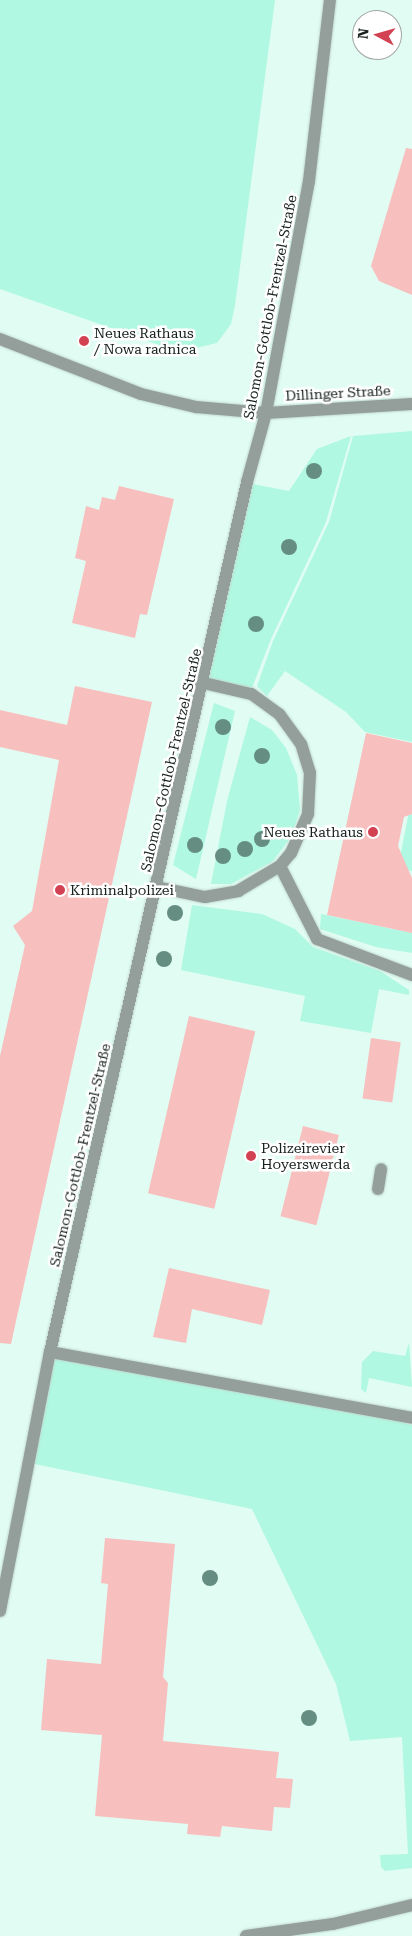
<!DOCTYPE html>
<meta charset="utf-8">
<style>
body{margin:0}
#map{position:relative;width:412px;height:1936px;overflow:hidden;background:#e1fcf2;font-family:"Roboto Serif",serif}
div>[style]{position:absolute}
.green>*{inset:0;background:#b0f8e1}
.building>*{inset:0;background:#f8bfbf;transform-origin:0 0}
.roads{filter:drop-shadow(0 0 1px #c1d9d0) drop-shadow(0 0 1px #c1d9d0)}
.lane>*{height:12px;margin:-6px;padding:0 6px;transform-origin:6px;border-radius:6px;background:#949f9b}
.street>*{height:12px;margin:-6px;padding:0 6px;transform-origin:6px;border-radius:6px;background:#949f9b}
.trees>*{width:16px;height:16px;margin:-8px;border-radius:50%;background:#658d82}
.dots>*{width:14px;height:14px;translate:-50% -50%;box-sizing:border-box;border:2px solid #fff;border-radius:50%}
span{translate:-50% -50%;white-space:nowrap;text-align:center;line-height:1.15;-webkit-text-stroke:5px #fff;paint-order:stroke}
.street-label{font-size:14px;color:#17211d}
.poi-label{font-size:14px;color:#17211d}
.left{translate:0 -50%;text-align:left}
.right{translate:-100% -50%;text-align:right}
.north{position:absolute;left:352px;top:10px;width:50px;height:50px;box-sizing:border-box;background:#fff;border:1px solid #a2a6a5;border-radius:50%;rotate:276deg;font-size:14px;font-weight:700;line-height:20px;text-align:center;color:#17211d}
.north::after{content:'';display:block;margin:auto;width:18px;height:22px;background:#d24252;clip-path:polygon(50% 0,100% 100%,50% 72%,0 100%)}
</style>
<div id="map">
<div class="green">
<i style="clip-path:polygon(0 0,275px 0,235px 305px,231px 324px,217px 343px,179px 352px,0 289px)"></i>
<i style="clip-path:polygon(412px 431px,412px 742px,365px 732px,346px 712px,285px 671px,267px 696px,257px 686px,273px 641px,329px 522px,353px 436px)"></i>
<i style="clip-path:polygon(351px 436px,326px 522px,271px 639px,250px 693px,205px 683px,248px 483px,289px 491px,317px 449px)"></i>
<i style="clip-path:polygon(214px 703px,235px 711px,196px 879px,173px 865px)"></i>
<i style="clip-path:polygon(250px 717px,272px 730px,286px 748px,297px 775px,300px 810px,291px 837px,273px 861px,231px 884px,211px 884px,227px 801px)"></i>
<i style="clip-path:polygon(411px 801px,412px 801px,412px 871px,398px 868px)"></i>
<i style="clip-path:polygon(192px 905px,262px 914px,295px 929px,313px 947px,380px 971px,409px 990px,409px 995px,379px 989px,371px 1033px,300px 1021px,305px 996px,181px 970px)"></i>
<i style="clip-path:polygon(321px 914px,412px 933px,412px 953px,376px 947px,320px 929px)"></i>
<i style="clip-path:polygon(409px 1343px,412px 1387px,369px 1378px,366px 1393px,361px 1389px,362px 1362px,373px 1351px,405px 1356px)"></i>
<i style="clip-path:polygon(52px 1354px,335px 1403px,412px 1425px,412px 1868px,385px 1871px,381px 1867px,380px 1855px,408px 1854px,402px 1737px,350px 1741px,336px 1684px,252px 1509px,30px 1463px)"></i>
</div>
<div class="building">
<i style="clip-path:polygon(406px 148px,412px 149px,412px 295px,379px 281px,371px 266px)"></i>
<i style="clip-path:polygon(119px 486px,174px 499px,147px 615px,140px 614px,135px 638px,72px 623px,86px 561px,75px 558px,86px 506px,99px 510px,102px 497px,115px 500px)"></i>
<i style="clip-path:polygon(75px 686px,152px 702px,11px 1344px,0 1343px,0 1056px,25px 945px,13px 926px,32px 911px,59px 760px,0 747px,0 710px,67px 725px)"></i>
<i style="clip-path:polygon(366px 733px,412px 743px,412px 814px,404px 817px,398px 846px,412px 878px,412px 933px,327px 915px)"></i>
<i style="left:189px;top:1016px;width:68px;height:182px;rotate:13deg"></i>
<i style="left:371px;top:1038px;width:30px;height:61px;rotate:8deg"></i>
<i style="left:303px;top:1126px;width:37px;height:93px;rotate:14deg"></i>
<i style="clip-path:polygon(169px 1268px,270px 1290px,262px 1325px,192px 1309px,186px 1343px,153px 1337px)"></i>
<i style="clip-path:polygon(105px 1538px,175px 1544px,163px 1677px,168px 1683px,163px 1741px,279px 1752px,276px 1778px,293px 1779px,290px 1808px,274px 1807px,272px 1831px,222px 1826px,220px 1837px,187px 1834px,188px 1824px,95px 1816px,102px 1735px,41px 1730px,47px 1659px,101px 1664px,108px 1584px,101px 1583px)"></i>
</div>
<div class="roads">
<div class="lane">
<i style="left:280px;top:866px;width:82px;rotate:63.1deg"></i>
<i style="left:317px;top:939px;width:102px;rotate:20.8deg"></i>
<i style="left:157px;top:887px;width:49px;rotate:11.8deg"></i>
<i style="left:205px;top:897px;width:34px;rotate:-10deg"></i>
<i style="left:238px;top:891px;width:49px;rotate:-30.8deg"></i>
<i style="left:280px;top:866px;width:17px;rotate:-50deg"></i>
<i style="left:291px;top:853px;width:43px;rotate:-66.4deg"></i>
<i style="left:308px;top:814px;width:41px;rotate:-87.2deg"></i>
<i style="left:310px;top:773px;width:30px;rotate:-107deg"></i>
<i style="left:301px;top:744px;width:37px;rotate:-126deg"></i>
<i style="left:279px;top:714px;width:34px;rotate:-144deg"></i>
<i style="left:251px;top:694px;width:48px;rotate:-166.8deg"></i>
<i style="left:378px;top:1189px;width:20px;rotate:-81deg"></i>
<i style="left:50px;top:1352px;width:368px;rotate:10.3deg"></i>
</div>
<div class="street">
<i style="left:0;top:339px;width:151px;rotate:21.3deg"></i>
<i style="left:141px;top:394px;width:57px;rotate:13.3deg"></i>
<i style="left:196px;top:407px;width:70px;rotate:4.9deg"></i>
<i style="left:266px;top:413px;width:146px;rotate:-3.5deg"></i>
<i style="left:0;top:1611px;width:264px;rotate:-79.1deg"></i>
<i style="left:50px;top:1352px;width:892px;rotate:-77.24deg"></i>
<i style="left:247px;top:482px;width:72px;rotate:-74.6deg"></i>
<i style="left:266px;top:413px;width:236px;rotate:-79.5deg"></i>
<i style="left:309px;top:181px;width:182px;rotate:-83.4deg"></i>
<i style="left:246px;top:1936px;width:88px;rotate:-7.9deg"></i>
<i style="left:333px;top:1924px;width:81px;rotate:-13.5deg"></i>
</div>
</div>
<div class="trees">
<i style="left:314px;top:471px"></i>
<i style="left:289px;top:547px"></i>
<i style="left:256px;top:624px"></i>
<i style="left:223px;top:727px"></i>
<i style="left:262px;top:756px"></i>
<i style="left:262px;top:839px"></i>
<i style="left:195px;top:845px"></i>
<i style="left:245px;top:849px"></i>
<i style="left:223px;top:856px"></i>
<i style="left:175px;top:913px"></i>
<i style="left:164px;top:959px"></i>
<i style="left:210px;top:1578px"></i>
<i style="left:309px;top:1718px"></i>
</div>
<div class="dots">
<i style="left:84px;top:341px;background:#d24252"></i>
<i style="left:373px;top:832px;background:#d24252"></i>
<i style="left:60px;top:890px;background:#d24252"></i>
<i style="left:251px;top:1156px;background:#d24252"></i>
</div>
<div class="street-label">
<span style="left:270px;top:307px;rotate:-79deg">Salomon-Gottlob-Frentzel-Straße</span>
<span style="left:338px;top:393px;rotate:-3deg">Dillinger Straße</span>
<span style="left:171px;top:760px;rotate:-77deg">Salomon-Gottlob-Frentzel-Straße</span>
<span style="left:80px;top:1155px;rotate:-77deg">Salomon-Gottlob-Frentzel-Straße</span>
</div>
<div class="poi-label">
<span class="left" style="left:94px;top:341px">Neues Rathaus<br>/ Nowa radnica</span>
<span class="right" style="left:363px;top:832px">Neues Rathaus</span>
<span class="left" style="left:70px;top:890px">Kriminalpolizei</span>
<span class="left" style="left:261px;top:1156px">Polizeirevier<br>Hoyerswerda</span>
</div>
<div class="north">N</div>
</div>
